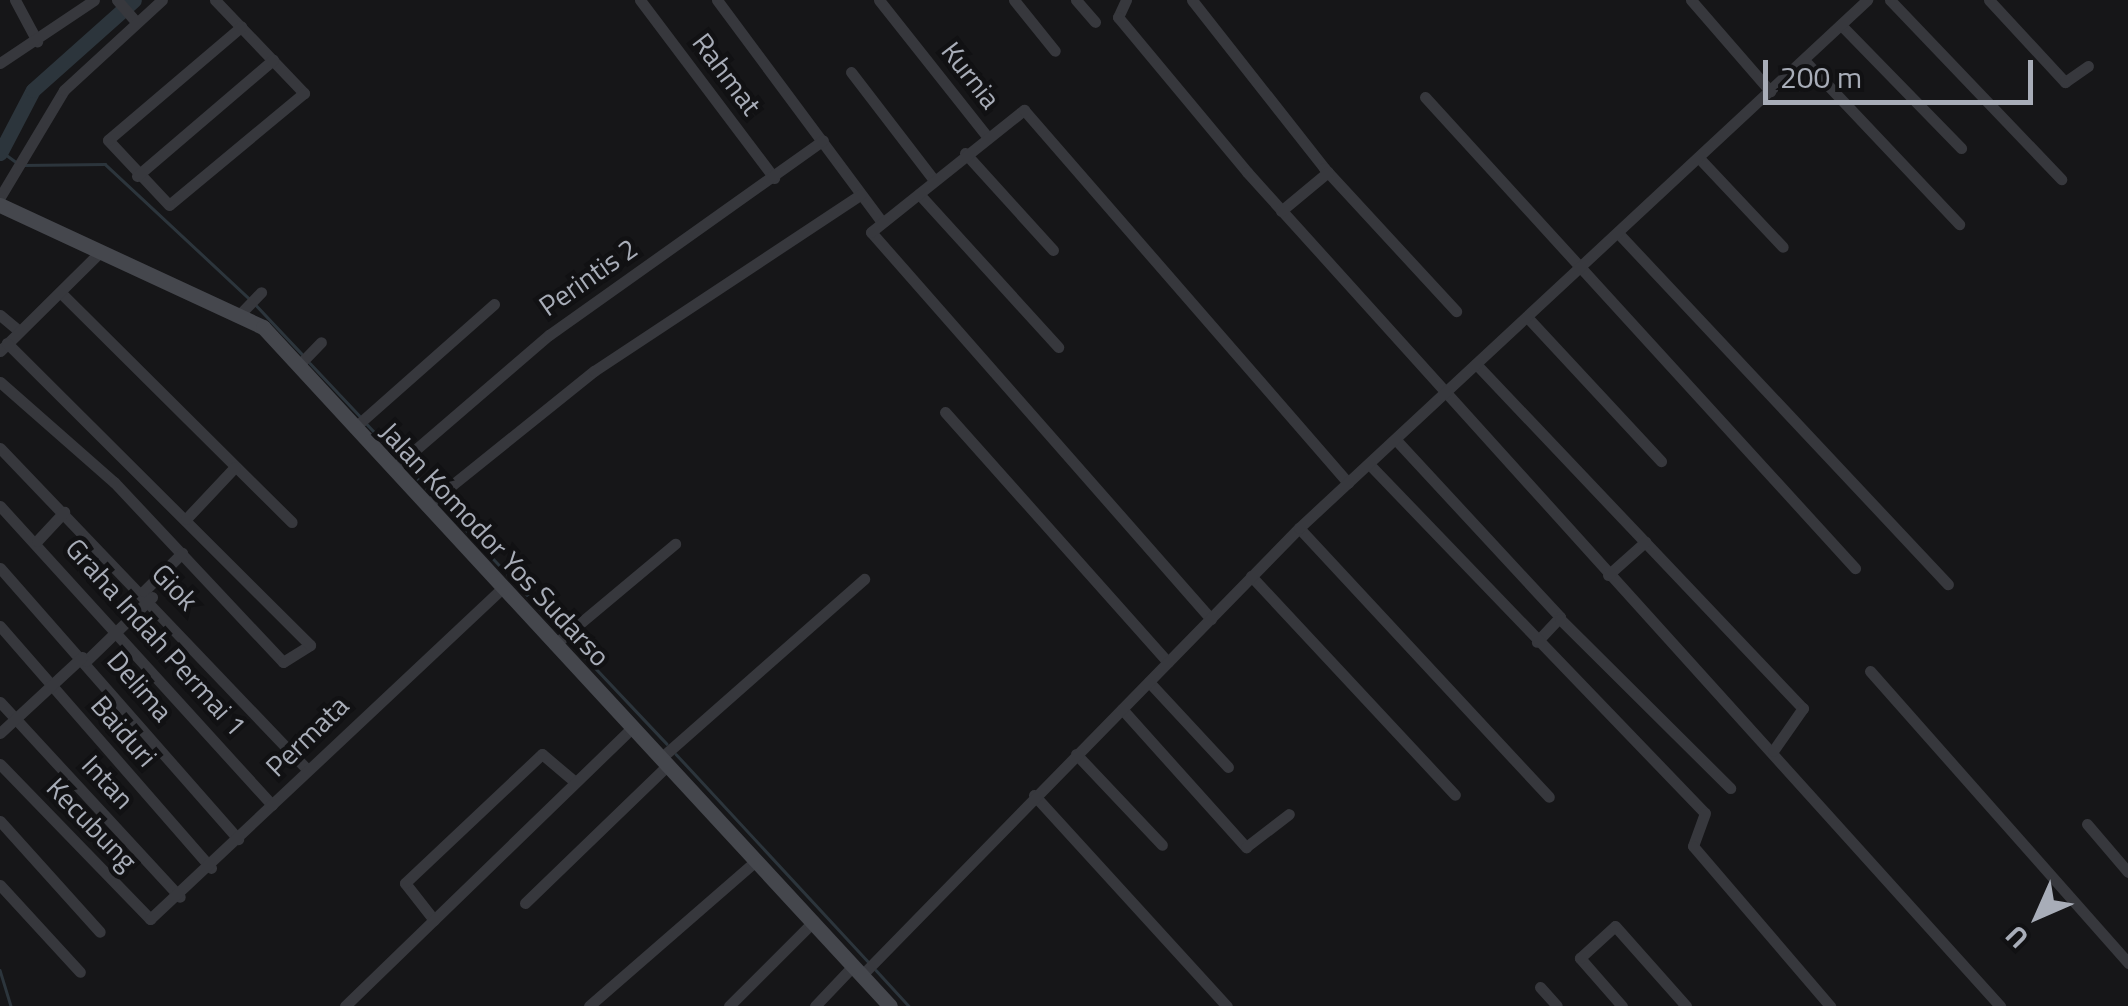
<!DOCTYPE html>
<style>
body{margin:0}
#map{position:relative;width:2128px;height:1006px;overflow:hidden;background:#161618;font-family:"Titillium Web",sans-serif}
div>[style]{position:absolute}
.stream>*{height:2.5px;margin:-1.25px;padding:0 1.25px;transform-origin:1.25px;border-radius:1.25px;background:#2c353c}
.river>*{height:15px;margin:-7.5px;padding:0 7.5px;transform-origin:7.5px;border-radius:7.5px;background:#2c353c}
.street>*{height:11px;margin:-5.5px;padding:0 5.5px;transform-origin:5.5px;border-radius:5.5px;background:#37383d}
.secondary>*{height:15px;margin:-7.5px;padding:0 7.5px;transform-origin:7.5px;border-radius:7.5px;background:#45474d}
span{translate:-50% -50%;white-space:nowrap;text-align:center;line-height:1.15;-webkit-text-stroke:9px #111113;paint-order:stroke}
.street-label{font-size:28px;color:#a8adb8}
.north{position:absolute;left:1988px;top:866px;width:100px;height:100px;-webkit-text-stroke:8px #111113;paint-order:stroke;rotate:225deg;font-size:28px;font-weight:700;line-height:40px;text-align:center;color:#a8adb8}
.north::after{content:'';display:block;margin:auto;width:35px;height:45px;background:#a8adb8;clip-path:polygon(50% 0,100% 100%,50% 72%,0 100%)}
.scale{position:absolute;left:1763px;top:60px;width:270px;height:45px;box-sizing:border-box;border:5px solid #a8adb8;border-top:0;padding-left:12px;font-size:30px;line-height:35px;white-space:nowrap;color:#a8adb8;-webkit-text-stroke:8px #111113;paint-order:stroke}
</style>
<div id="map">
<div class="stream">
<i style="left:1px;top:151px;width:19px;rotate:36deg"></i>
<i style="left:23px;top:165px;width:82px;rotate:-0.7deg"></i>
<i style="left:105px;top:164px;width:198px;rotate:43deg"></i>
<i style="left:256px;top:305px;width:67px;rotate:46.8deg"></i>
<i style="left:310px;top:363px;width:73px;rotate:46.7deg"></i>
<i style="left:365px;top:422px;width:47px;rotate:46.7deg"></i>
<i style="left:406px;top:466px;width:37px;rotate:47deg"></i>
<i style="left:440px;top:502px;width:177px;rotate:46.8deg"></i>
<i style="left:570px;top:641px;width:141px;rotate:46.7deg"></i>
<i style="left:676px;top:754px;width:282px;rotate:47.2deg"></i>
<i style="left:0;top:970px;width:38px;rotate:73deg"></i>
<i style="left:876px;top:970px;width:49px;rotate:47.5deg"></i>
</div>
<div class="river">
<i style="left:0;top:153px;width:71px;rotate:-62.4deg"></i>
<i style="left:33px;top:90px;width:135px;rotate:-41.7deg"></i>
</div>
<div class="street">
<i style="left:15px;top:0;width:47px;rotate:61.8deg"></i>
<i style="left:117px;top:0;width:29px;rotate:49deg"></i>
<i style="left:215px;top:0;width:129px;rotate:46.3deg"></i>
<i style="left:304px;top:93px;width:175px;rotate:140.3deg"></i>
<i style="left:169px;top:205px;width:89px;rotate:-133.2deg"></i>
<i style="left:108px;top:140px;width:175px;rotate:-40.4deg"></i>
<i style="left:640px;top:0;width:223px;rotate:53deg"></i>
<i style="left:717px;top:0;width:277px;rotate:53.4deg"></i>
<i style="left:879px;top:0;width:172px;rotate:51.6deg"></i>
<i style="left:1014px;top:0;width:65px;rotate:51.2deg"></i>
<i style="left:1076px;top:0;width:29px;rotate:49deg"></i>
<i style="left:1126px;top:0;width:19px;rotate:115deg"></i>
<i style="left:1118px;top:17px;width:202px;rotate:50.2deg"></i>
<i style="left:1247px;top:172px;width:1124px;rotate:47.92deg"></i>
<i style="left:1192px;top:0;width:214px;rotate:51.8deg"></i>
<i style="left:1324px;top:168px;width:195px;rotate:47.3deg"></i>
<i style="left:1691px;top:0;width:121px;rotate:49deg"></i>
<i style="left:1890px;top:0;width:248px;rotate:46.3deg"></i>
<i style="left:1989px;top:0;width:112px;rotate:47.2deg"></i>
<i style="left:2065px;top:82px;width:28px;rotate:-35deg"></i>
<i style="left:1841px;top:25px;width:172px;rotate:45.7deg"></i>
<i style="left:1804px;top:60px;width:226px;rotate:46.6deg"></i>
<i style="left:0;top:63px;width:113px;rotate:-33.8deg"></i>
<i style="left:851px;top:72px;width:136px;rotate:52.5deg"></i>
<i style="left:1425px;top:97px;width:638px;rotate:47.61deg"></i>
<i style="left:965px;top:153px;width:131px;rotate:47.8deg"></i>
<i style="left:1699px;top:158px;width:122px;rotate:46.7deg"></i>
<i style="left:137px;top:176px;width:179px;rotate:-40.5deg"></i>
<i style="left:919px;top:194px;width:207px;rotate:47.7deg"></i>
<i style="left:0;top:197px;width:125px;rotate:-59.1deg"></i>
<i style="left:64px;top:90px;width:133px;rotate:-42.6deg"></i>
<i style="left:1281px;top:211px;width:61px;rotate:-39.7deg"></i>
<i style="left:1618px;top:233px;width:482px;rotate:46.8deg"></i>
<i style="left:61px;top:293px;width:325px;rotate:44.8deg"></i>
<i style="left:241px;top:313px;width:29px;rotate:-46deg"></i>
<i style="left:0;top:315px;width:25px;rotate:40deg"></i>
<i style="left:1527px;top:317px;width:197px;rotate:47.1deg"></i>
<i style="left:0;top:351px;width:141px;rotate:-44.7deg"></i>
<i style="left:1476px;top:364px;width:475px;rotate:46.5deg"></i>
<i style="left:1803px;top:708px;width:52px;rotate:124.9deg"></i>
<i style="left:298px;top:366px;width:33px;rotate:-46deg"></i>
<i style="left:0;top:382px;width:152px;rotate:41.3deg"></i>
<i style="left:114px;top:482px;width:247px;rotate:46.8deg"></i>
<i style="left:283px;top:662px;width:32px;rotate:-32deg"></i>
<i style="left:310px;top:645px;width:428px;rotate:-135.1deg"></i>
<i style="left:945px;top:412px;width:335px;rotate:48.3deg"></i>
<i style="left:354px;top:428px;width:187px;rotate:-41.5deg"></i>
<i style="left:1397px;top:441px;width:240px;rotate:47.2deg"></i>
<i style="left:1560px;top:617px;width:34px;rotate:133deg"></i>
<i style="left:0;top:448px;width:443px;rotate:46.3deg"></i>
<i style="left:1369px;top:464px;width:484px;rotate:46.1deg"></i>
<i style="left:1705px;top:813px;width:35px;rotate:110deg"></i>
<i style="left:1693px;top:846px;width:211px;rotate:49.4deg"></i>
<i style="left:393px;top:469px;width:206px;rotate:-40.7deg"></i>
<i style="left:549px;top:335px;width:336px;rotate:-35.4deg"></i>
<i style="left:0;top:506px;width:404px;rotate:47.7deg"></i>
<i style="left:426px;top:506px;width:216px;rotate:-38.8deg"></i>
<i style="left:594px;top:371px;width:320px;rotate:-33.5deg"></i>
<i style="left:186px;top:519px;width:71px;rotate:-46.7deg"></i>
<i style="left:1299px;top:528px;width:367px;rotate:47.1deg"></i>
<i style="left:37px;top:541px;width:40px;rotate:-47deg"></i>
<i style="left:0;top:568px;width:361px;rotate:48.7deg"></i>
<i style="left:1608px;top:575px;width:50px;rotate:-41.7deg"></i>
<i style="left:1251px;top:576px;width:299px;rotate:47deg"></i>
<i style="left:144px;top:591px;width:54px;rotate:-45deg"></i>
<i style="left:1211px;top:619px;width:515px;rotate:-131.3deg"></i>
<i style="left:871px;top:232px;width:196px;rotate:-38.6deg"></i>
<i style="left:1024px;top:110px;width:494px;rotate:49deg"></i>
<i style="left:1560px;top:619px;width:240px;rotate:44.8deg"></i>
<i style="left:0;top:626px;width:321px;rotate:48.9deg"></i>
<i style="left:554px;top:645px;width:158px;rotate:-39.9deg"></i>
<i style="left:86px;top:661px;width:92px;rotate:-44.1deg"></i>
<i style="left:1870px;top:671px;width:390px;rotate:48.5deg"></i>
<i style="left:1149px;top:682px;width:116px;rotate:47.1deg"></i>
<i style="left:0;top:702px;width:265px;rotate:47.3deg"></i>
<i style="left:1122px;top:709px;width:186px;rotate:48.1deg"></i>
<i style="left:1246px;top:847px;width:54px;rotate:-37.5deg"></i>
<i style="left:0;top:733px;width:112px;rotate:-42.8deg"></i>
<i style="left:1076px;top:754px;width:125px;rotate:46.6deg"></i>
<i style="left:661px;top:758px;width:271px;rotate:-41.4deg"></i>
<i style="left:0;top:764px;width:216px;rotate:45.9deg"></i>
<i style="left:150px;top:919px;width:482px;rotate:-43.2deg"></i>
<i style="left:1034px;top:795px;width:286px;rotate:47.6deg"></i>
<i style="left:0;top:821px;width:149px;rotate:48deg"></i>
<i style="left:2087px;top:824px;width:63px;rotate:49.5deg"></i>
<i style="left:0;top:885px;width:118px;rotate:47.4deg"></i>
<i style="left:525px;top:903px;width:199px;rotate:-44deg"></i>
<i style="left:434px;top:920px;width:47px;rotate:-128.1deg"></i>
<i style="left:405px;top:883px;width:188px;rotate:-43.3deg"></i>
<i style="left:542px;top:754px;width:43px;rotate:40.3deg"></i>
<i style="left:861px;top:976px;width:627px;rotate:-45.65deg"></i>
<i style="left:1299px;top:528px;width:776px;rotate:-42.91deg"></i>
<i style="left:1540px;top:987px;width:25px;rotate:48deg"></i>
<i style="left:345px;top:1006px;width:398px;rotate:-44.1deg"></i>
<i style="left:589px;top:1006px;width:223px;rotate:-41deg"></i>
<i style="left:729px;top:1006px;width:120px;rotate:-45deg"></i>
<i style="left:815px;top:1006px;width:55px;rotate:-46.5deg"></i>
<i style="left:1622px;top:1006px;width:64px;rotate:-131.2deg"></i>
<i style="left:1580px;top:958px;width:47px;rotate:-42.4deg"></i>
<i style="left:1615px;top:926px;width:107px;rotate:48.4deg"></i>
</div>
<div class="secondary">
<i style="left:0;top:205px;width:290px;rotate:24.9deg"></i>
<i style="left:263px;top:327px;width:924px;rotate:47.28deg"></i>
</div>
<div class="street-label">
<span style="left:727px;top:74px;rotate:53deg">Rahmat</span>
<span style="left:971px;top:75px;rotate:52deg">Kurnia</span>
<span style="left:588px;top:277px;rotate:-35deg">Perintis 2</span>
<span style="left:495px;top:544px;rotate:47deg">Jalan Komodor Yos Sudarso</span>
<span style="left:175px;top:587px;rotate:46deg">Giok</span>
<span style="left:156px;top:637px;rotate:48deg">Graha Indah Permai 1</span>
<span style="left:140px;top:686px;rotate:49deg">Delima</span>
<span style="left:124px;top:731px;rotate:49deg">Baiduri</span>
<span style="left:307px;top:736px;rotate:-44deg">Permata</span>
<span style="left:108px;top:782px;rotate:47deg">Intan</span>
<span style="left:92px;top:824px;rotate:46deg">Kecubung</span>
</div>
<div class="north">U</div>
<div class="scale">200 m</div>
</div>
